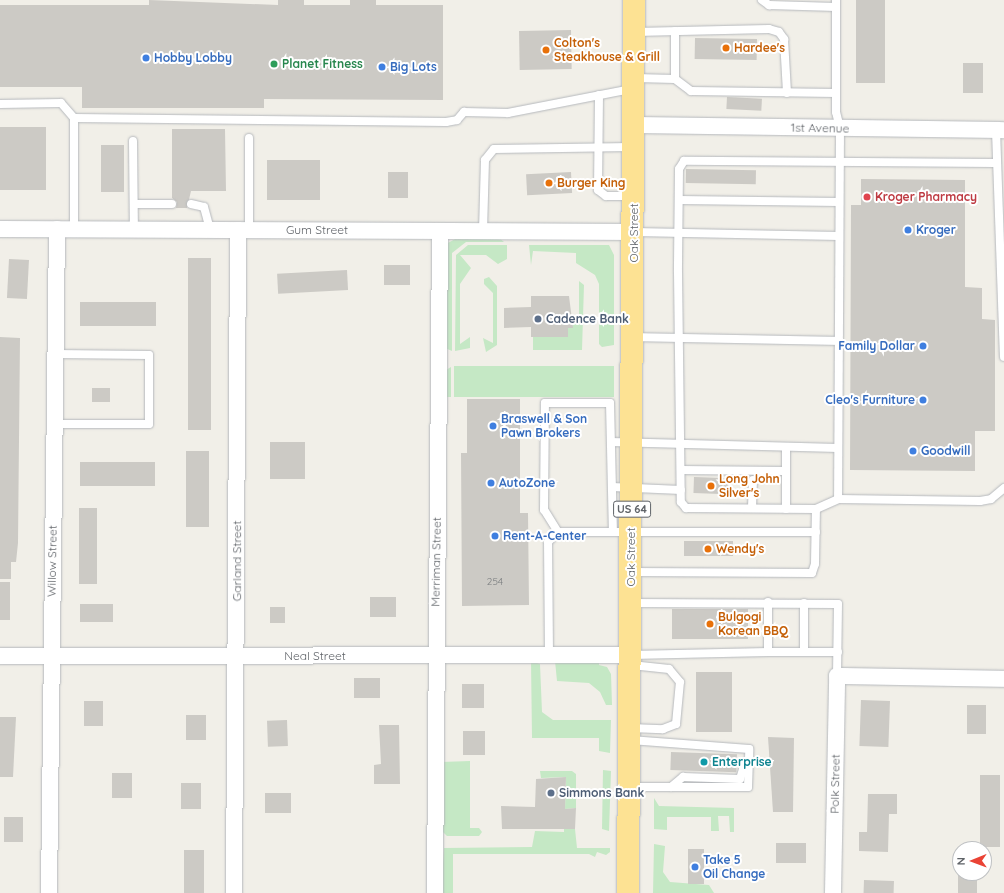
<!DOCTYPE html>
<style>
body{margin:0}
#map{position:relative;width:1004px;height:893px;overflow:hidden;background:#f1efe8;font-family:Quicksand,sans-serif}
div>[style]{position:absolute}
.green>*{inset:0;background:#c5e8c5;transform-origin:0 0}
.building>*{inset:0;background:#cccac5;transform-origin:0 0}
.roads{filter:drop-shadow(0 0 1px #b5b8bc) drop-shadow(0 0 1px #b5b8bc)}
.lane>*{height:8px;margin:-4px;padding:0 4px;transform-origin:4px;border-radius:4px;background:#fff}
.street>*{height:16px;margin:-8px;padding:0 8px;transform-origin:8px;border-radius:8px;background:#fff}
.highway>*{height:22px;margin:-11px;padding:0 11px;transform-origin:11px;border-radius:11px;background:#fde293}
.dots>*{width:11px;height:11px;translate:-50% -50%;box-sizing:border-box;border:2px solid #fff;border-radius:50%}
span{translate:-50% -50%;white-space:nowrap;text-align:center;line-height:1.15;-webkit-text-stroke:4px #fff;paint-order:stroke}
.number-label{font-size:10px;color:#7a7d7f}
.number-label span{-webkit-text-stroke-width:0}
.shield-label span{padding:1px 3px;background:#fff;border:1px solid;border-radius:3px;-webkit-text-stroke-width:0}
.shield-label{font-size:11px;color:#5f6368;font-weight:700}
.food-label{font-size:12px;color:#c56008;font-weight:700}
.left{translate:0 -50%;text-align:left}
.shop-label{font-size:12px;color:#366cbe;font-weight:700}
.right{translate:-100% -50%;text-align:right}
.leisure-label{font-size:12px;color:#27864d;font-weight:700}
.street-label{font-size:12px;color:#5f6368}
.health-label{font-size:12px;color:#be3a42;font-weight:700}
.service-label{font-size:12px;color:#4e5e75;font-weight:700}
.culture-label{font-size:12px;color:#0d838f;font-weight:700}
.north{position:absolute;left:952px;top:841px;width:40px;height:40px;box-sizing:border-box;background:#fff;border:1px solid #bfc1c3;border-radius:50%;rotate:269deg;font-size:11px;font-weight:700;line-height:16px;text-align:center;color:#5f6368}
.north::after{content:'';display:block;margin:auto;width:14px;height:18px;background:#ea4335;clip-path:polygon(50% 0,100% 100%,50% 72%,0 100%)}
</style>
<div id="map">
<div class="green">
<i style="clip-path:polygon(457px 238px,499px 238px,504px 242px,466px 242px,452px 253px,452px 351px,445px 348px,446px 244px)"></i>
<i style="clip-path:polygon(468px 245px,507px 245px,507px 259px,498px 264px,486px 255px,460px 255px,471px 268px,460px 284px,460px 344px,470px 337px,470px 348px,455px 351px,456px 255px)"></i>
<i style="clip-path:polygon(529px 245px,609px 245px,614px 255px,614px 345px,602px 347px,599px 344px,599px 284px,595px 275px,576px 263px,576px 253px,533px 251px,531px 265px)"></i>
<i style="clip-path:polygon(489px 277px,497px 286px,497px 345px,486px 352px,483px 338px,493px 343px,493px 293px,484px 284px,484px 279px)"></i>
<i style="clip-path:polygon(579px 281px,584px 285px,582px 350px,533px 350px,533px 337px,568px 337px,568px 328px,579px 322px)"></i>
<i style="left:454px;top:366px;width:160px;height:31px"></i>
<i style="clip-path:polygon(451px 367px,451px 397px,443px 397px,446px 370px)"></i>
<i style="clip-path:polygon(531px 661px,540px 664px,542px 712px,553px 720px,611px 720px,610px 753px,599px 751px,599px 738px,532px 738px)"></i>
<i style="clip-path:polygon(555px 661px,599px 661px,599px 665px,607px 667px,611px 674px,612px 705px,606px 705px,600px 692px,589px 683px,557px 681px)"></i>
<i style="clip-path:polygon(470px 761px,470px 828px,479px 828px,482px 832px,479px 836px,447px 836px,441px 830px,441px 762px)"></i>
<i style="clip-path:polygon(603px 770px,611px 771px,609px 831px,602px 829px)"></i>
<i style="clip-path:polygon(540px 771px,572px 771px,576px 774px,576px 808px,565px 809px,566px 777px,541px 778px)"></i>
<i style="clip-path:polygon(654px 798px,659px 806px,734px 808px,734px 832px,730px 832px,729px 816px,718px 816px,719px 831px,711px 831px,711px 817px,667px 817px,667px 830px,654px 829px)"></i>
<i style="clip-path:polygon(564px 829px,575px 829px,577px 848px,610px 848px,610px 852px,606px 855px,597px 852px,595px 857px,589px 854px,453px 854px,453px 893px,441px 893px,444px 848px,532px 847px,535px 831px,564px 832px)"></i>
<i style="clip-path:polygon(654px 844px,665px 846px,663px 872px,670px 882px,709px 885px,714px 893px,653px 893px)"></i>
</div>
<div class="building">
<i style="clip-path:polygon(149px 0,278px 5px,278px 0,304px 0,304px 5px,350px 5px,350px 0,376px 0,376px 5px,443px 5px,443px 100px,264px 99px,264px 108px,82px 108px,82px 87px,0 87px,0 5px,149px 5px)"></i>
<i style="left:856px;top:0;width:29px;height:83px"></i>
<i style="left:571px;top:30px;width:39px;height:52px;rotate:89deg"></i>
<i style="left:695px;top:38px;width:62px;height:21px;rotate:1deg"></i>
<i style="left:963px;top:63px;width:20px;height:30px"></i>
<i style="left:727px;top:97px;width:35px;height:12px;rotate:3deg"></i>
<i style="left:0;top:127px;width:46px;height:63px"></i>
<i style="clip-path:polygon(172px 129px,225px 129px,226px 191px,191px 191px,187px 208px,176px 208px,177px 202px,172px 198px)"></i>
<i style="left:101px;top:145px;width:23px;height:47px"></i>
<i style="left:267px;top:160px;width:53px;height:40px"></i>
<i style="left:686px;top:169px;width:70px;height:14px;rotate:1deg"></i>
<i style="left:388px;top:172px;width:20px;height:26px"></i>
<i style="left:571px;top:172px;width:21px;height:45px;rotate:87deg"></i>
<i style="clip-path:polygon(861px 179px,965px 180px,965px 287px,982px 288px,982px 319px,995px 320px,995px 431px,975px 431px,975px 471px,850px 470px,851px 205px,861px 205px)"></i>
<i style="left:188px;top:258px;width:23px;height:172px"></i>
<i style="left:9px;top:259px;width:20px;height:39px;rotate:3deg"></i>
<i style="left:410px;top:265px;width:20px;height:26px;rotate:90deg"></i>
<i style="left:347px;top:270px;width:20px;height:70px;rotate:87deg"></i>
<i style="clip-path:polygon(531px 296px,569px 296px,573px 328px,568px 328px,568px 337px,531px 337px,531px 327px,504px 328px,504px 308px,531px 307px)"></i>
<i style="left:80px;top:302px;width:76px;height:24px"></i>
<i style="clip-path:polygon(0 337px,20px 338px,18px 543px,16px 562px,11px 562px,11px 579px,0 579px)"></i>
<i style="left:92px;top:388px;width:18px;height:14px"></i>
<i style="clip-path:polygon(467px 399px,520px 399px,520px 513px,528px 513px,529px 605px,462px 606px,461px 453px,467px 453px)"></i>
<i style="left:270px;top:442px;width:35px;height:37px"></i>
<i style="left:186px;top:451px;width:23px;height:76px"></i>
<i style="left:80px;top:462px;width:75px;height:24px"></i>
<i style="left:694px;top:477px;width:34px;height:16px;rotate:2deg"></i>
<i style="left:79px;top:508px;width:18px;height:76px"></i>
<i style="left:684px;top:541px;width:49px;height:15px"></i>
<i style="left:0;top:582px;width:10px;height:38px"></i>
<i style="left:396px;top:597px;width:20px;height:26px;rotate:90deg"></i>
<i style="left:80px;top:604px;width:33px;height:18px"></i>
<i style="left:270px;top:607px;width:15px;height:16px"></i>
<i style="left:672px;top:609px;width:76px;height:30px"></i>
<i style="left:696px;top:672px;width:36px;height:60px"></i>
<i style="left:354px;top:678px;width:26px;height:20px"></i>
<i style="left:462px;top:684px;width:22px;height:24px"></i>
<i style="left:861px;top:700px;width:29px;height:46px;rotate:2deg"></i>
<i style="left:84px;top:701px;width:19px;height:25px"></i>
<i style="left:967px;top:705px;width:19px;height:29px"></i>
<i style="left:186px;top:715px;width:20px;height:25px"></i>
<i style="clip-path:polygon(0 717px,16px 717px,13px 777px,0 777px)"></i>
<i style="left:287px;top:720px;width:26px;height:20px;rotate:88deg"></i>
<i style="clip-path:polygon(379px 725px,399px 725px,400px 784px,374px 784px,374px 765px,381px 764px)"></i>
<i style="left:463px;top:731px;width:22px;height:24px"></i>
<i style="clip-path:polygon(768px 737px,794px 738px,793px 812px,773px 812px)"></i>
<i style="left:671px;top:752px;width:66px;height:18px;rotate:2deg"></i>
<i style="left:112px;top:773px;width:20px;height:25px"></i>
<i style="left:980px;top:775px;width:20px;height:72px"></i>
<i style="clip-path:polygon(566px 777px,565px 809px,576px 808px,575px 829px,502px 829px,501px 806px,535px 807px,536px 779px)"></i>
<i style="left:181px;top:783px;width:20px;height:26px"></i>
<i style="left:291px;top:793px;width:20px;height:26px;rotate:90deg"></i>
<i style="clip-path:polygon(868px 794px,897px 794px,897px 814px,889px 814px,888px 852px,859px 851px,859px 832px,867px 832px)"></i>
<i style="left:4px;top:817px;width:19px;height:25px"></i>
<i style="left:776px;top:843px;width:30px;height:20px"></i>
<i style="left:688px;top:849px;width:16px;height:35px"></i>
<i style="left:184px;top:850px;width:20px;height:43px"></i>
<i style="left:958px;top:873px;width:19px;height:20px"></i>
<i style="left:864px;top:880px;width:30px;height:13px;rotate:2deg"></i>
</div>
<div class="roads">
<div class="lane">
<i style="left:762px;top:0;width:9px;rotate:36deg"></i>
<i style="left:769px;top:5px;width:67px;rotate:1.7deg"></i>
<i style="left:836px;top:0;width:112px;rotate:90deg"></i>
<i style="left:836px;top:112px;width:16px;rotate:76deg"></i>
<i style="left:840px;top:128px;width:371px;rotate:90.3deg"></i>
<i style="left:675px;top:31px;width:48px;rotate:90deg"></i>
<i style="left:635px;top:32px;width:134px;rotate:-1.3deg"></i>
<i style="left:769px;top:29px;width:10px;rotate:17deg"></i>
<i style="left:779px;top:32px;width:9px;rotate:54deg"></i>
<i style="left:784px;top:39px;width:54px;rotate:86.8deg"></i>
<i style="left:635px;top:78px;width:40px;rotate:1.4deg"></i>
<i style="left:675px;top:79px;width:20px;rotate:37deg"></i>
<i style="left:691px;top:91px;width:145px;rotate:0.8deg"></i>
<i style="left:599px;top:95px;width:95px;rotate:90.6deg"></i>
<i style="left:598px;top:190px;width:10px;rotate:37deg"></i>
<i style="left:606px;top:196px;width:25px"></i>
<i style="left:0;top:104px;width:61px;rotate:-0.9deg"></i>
<i style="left:61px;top:103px;width:20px;rotate:49deg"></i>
<i style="left:74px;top:118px;width:111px;rotate:90deg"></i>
<i style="left:74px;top:118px;width:372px;rotate:0.6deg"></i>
<i style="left:446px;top:122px;width:11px;rotate:-10deg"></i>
<i style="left:457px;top:120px;width:11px;rotate:-49deg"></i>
<i style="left:464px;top:112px;width:44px;rotate:1.3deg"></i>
<i style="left:508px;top:113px;width:126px;rotate:-11deg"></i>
<i style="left:996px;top:130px;width:227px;rotate:88deg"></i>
<i style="left:249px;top:138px;width:91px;rotate:90deg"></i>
<i style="left:133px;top:141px;width:89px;rotate:89.4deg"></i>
<i style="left:996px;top:163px;width:312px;rotate:-179.6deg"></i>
<i style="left:684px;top:161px;width:9px;rotate:122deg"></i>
<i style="left:679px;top:169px;width:103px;rotate:90.6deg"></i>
<i style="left:678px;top:272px;width:230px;rotate:89.3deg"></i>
<i style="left:681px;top:502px;width:8px;rotate:50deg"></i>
<i style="left:686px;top:508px;width:130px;rotate:0.4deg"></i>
<i style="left:816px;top:509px;width:24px;rotate:-24deg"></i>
<i style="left:838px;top:499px;width:142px;rotate:0.8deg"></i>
<i style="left:980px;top:501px;width:11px;rotate:-10deg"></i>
<i style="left:991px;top:499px;width:17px;rotate:-40deg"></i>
<i style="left:679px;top:200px;width:160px;rotate:0.7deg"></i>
<i style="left:134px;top:204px;width:38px"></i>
<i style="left:191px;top:204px;width:13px;rotate:13deg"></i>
<i style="left:204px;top:207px;width:24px;rotate:75deg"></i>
<i style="left:483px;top:231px;width:71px;rotate:-88.4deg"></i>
<i style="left:485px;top:160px;width:14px;rotate:-51deg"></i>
<i style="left:494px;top:149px;width:137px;rotate:-0.8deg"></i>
<i style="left:634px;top:232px;width:205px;rotate:1.1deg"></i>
<i style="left:633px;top:337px;width:205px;rotate:1.1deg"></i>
<i style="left:54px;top:424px;width:95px"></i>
<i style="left:149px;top:424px;width:69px;rotate:-90deg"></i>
<i style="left:149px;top:355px;width:94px;rotate:-179.4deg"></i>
<i style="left:611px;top:442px;width:227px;rotate:1.5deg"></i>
<i style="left:681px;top:470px;width:104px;rotate:0.6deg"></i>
<i style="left:612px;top:487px;width:69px;rotate:2.5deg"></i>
<i style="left:752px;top:508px;width:28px;rotate:-88deg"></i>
<i style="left:786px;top:509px;width:62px;rotate:-90deg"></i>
<i style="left:558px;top:532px;width:26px;rotate:-122deg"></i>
<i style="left:544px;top:510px;width:107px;rotate:-89.5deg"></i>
<i style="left:545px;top:403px;width:65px"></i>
<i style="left:610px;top:403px;width:128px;rotate:88.7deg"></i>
<i style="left:632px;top:572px;width:180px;rotate:0.3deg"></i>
<i style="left:812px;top:573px;width:9px;rotate:-72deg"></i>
<i style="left:815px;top:564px;width:55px;rotate:-89deg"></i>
<i style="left:631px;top:603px;width:207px;rotate:0.3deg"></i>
<i style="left:838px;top:604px;width:72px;rotate:90.8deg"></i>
<i style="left:768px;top:652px;width:70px"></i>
<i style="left:804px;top:652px;width:49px;rotate:-90deg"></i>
<i style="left:549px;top:655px;width:113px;rotate:-90.5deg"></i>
<i style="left:548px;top:542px;width:14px;rotate:-45deg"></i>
<i style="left:558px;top:532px;width:258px"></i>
<i style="left:631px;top:655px;width:137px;rotate:-1.3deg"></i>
<i style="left:768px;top:652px;width:50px;rotate:-90deg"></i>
<i style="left:630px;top:728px;width:33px;rotate:2deg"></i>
<i style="left:663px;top:729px;width:14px;rotate:-21deg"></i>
<i style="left:676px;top:724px;width:42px;rotate:-84.6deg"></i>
<i style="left:680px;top:682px;width:17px;rotate:-130deg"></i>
<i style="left:669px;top:669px;width:38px;rotate:-174deg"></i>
<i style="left:630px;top:787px;width:118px"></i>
<i style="left:748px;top:787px;width:38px;rotate:-88deg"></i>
<i style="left:749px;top:749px;width:119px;rotate:-175.7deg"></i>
<i style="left:671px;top:787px;width:16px;rotate:-40deg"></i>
<i style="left:683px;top:777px;width:57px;rotate:2deg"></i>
<i style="left:740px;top:779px;width:14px;rotate:-73deg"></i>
</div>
<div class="street">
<i style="left:635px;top:125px;width:369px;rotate:0.8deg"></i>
<i style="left:0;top:229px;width:634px;rotate:0.27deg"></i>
<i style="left:0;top:656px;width:630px;rotate:-0.09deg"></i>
<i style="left:49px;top:893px;width:664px;rotate:-89.31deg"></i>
<i style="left:234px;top:893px;width:663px;rotate:-89.65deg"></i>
<i style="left:435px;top:893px;width:662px;rotate:-89.57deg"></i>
<i style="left:833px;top:893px;width:217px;rotate:-88.9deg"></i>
<i style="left:837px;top:676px;width:167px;rotate:1deg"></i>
</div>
<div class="highway">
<i style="left:628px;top:893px;width:893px;rotate:-89.62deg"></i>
</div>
</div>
<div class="dots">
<i style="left:726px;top:48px;background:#e8710a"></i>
<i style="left:546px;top:50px;background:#e8710a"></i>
<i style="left:146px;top:58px;background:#3f7fe0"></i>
<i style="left:274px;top:64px;background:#2e9e5b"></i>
<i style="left:382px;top:67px;background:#3f7fe0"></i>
<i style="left:549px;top:183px;background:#e8710a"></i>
<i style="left:867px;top:197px;background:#e0444e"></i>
<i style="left:908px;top:230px;background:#3f7fe0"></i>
<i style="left:538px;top:319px;background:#5c6f8a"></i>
<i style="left:923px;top:346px;background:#3f7fe0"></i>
<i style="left:923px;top:400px;background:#3f7fe0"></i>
<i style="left:493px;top:426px;background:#3f7fe0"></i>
<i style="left:913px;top:451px;background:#3f7fe0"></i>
<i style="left:491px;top:483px;background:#3f7fe0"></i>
<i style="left:711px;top:486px;background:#e8710a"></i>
<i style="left:495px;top:536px;background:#3f7fe0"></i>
<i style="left:708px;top:549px;background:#e8710a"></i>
<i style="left:710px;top:624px;background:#e8710a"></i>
<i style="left:704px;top:762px;background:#0f9aa8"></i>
<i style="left:551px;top:793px;background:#5c6f8a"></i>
<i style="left:695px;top:867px;background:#3f7fe0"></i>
</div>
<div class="number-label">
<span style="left:495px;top:582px">254</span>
</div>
<div class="shield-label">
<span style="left:632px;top:509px">US 64</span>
</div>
<div class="food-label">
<span class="left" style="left:554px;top:50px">Colton's<br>Steakhouse &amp; Grill</span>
<span class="left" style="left:734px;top:48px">Hardee's</span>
<span class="left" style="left:557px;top:183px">Burger King</span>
<span class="left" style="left:719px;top:486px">Long John<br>Silver's</span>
<span class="left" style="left:716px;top:549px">Wendy's</span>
<span class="left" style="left:718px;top:624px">Bulgogi<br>Korean BBQ</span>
</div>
<div class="shop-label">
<span class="left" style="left:154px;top:58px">Hobby Lobby</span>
<span class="left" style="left:390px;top:67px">Big Lots</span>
<span class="left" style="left:916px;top:230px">Kroger</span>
<span class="right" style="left:915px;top:346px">Family Dollar</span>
<span class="right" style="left:915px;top:400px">Cleo's Furniture</span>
<span class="left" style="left:501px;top:426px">Braswell &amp; Son<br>Pawn Brokers</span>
<span class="left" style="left:921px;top:451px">Goodwill</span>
<span class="left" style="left:499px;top:483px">AutoZone</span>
<span class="left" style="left:503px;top:536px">Rent-A-Center</span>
<span class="left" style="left:703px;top:867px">Take 5<br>Oil Change</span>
</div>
<div class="leisure-label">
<span class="left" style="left:282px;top:64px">Planet Fitness</span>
</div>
<div class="street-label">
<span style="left:820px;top:128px;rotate:1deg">1st Avenue</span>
<span style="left:317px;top:230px">Gum Street</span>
<span style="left:634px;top:233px;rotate:-90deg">Oak Street</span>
<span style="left:631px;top:557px;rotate:-90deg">Oak Street</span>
<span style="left:52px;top:561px;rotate:-89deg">Willow Street</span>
<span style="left:237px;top:561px;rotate:-90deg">Garland Street</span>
<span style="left:436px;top:562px;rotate:-89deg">Merriman Street</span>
<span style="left:315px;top:656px">Neal Street</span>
<span style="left:835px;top:784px;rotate:-89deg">Polk Street</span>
</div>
<div class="health-label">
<span class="left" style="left:875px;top:197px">Kroger Pharmacy</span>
</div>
<div class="service-label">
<span class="left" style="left:546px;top:319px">Cadence Bank</span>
<span class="left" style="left:559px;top:793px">Simmons Bank</span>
</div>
<div class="culture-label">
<span class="left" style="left:712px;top:762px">Enterprise</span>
</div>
<div class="north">N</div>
</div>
